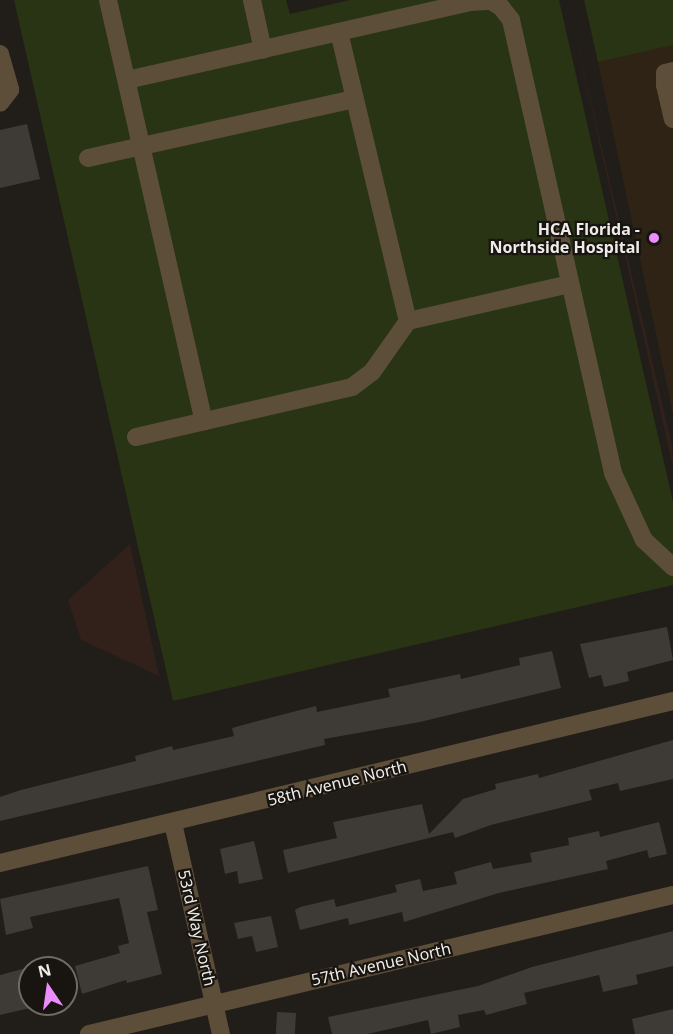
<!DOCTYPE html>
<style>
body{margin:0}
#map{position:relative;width:673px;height:1034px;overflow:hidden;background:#211d19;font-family:"Noto Sans",sans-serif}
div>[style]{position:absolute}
.commercial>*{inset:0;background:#32201b}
.medical>*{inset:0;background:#2f2315}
.green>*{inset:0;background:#293414}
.building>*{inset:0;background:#3e3a35;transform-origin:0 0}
.minor>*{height:18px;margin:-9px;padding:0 9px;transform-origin:9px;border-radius:9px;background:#5d4e3a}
.dots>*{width:16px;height:16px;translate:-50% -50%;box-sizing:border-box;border:3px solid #181410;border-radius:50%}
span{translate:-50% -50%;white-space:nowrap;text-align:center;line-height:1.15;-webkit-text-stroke:4.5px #181410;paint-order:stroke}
.poi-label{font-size:16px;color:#eeebe8;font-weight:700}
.right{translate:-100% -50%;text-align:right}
.street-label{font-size:16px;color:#eeebe8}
.north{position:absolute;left:18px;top:956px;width:60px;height:60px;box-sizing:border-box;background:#181410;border:2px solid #6e6a66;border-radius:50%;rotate:347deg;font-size:16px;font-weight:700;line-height:24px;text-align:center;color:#eeebe8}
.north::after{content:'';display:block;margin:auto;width:21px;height:27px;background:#eb8dfc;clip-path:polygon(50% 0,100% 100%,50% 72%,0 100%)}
</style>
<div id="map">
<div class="commercial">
<i style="clip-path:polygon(567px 0,672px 445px,673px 467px)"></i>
<i style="clip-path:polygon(130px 544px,159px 676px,81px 640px,68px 600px)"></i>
</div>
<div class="medical">
<i style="clip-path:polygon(598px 0,673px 24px,673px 414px,598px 62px)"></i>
</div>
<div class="green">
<i style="clip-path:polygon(14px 0,286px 0,290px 14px,350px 0,559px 0,673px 502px,673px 585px,173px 701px)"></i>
<i style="clip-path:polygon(584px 0,673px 0,673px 45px,598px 62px)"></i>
</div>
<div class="building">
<i style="clip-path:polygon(27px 124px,40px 179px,0 188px,0 130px)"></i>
<i style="clip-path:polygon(667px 627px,673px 660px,627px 672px,629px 681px,604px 687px,601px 675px,589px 678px,580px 644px)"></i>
<i style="clip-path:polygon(552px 651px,561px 688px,420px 722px,324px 739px,325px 745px,0 821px,0 797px,21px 790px,136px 761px,135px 756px,172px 746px,173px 750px,234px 736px,232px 728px,273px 717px,316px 706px,317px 712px,390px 697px,388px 689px,460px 674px,461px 679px,520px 665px,519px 658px)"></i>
<i style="clip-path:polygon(673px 740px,673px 779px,620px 791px,618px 783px,589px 790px,592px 800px,491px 825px,455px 838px,453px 832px,288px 873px,283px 850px,337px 838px,333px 822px,422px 804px,429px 834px,463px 799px,496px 789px,495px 784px,538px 774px,539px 778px)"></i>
<i style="clip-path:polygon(659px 822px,667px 854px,649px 858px,647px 850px,606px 861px,608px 869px,499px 893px,404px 922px,402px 912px,349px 925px,348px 918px,300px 930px,295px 910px,300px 907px,334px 899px,336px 907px,397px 892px,395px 885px,420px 879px,423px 891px,457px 884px,454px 872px,491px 862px,493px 869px,532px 862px,530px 853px,569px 845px,568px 838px,599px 831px,600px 837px)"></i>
<i style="clip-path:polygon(254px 841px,263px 879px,239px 884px,237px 871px,225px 874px,220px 849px)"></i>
<i style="clip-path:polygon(148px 866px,158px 910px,147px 912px,162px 974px,127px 983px,126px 980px,82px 994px,75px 966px,120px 953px,118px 946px,129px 943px,119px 898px,30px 917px,33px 928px,6px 935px,0 899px)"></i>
<i style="clip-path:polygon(271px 916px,278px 947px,256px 952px,252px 936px,238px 939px,234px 923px)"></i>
<i style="clip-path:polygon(673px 931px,673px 966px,636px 975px,638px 984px,603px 992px,599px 975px,524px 993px,527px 1004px,486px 1015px,484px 1010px,458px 1015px,460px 1027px,431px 1034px,428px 1020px,368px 1034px,332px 1034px,328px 1017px,478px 986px,532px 967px)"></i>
<i style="clip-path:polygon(30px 967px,30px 1008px,0 1015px,0 975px)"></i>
<i style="clip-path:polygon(673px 1009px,673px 1034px,635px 1034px,632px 1019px)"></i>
<i style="left:277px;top:1012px;width:19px;height:22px;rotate:3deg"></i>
</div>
<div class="minor">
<i style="left:108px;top:0;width:432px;rotate:77.2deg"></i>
<i style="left:252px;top:0;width:51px;rotate:77.6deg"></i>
<i style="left:339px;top:32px;width:297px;rotate:76.6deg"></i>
<i style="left:0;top:54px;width:37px;rotate:74deg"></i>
<i style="left:10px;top:90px;width:16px;rotate:128deg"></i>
<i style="left:673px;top:71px;width:8px;rotate:166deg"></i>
<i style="left:665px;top:73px;width:12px;rotate:90deg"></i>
<i style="left:665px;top:85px;width:35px;rotate:77deg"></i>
<i style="left:127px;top:80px;width:351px;rotate:-12.8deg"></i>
<i style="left:469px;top:2px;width:22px;rotate:-3deg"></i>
<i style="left:491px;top:1px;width:12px;rotate:31deg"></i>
<i style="left:501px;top:7px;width:16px;rotate:52deg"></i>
<i style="left:511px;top:20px;width:464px;rotate:77.3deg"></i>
<i style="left:613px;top:473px;width:74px;rotate:65.2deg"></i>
<i style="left:644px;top:540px;width:40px;rotate:43deg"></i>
<i style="left:88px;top:158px;width:272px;rotate:-12.5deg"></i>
<i style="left:136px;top:437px;width:222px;rotate:-13deg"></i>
<i style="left:352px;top:387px;width:25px;rotate:-37deg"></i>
<i style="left:372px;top:372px;width:62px;rotate:-54.8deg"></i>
<i style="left:408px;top:321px;width:166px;rotate:-12.9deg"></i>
<i style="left:173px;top:823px;width:216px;rotate:77.2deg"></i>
<i style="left:0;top:863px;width:692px;rotate:-13.53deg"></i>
<i style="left:89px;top:1034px;width:600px;rotate:-13.39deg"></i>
</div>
<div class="dots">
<i style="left:654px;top:238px;background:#eb8dfc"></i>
</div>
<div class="poi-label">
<span class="right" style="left:640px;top:238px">HCA Florida -<br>Northside Hospital</span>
</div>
<div class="street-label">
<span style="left:337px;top:783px;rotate:-14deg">58th Avenue North</span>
<span style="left:197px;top:928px;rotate:77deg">53rd Way North</span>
<span style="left:381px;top:964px;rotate:-13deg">57th Avenue North</span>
</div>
<div class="north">N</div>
</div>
